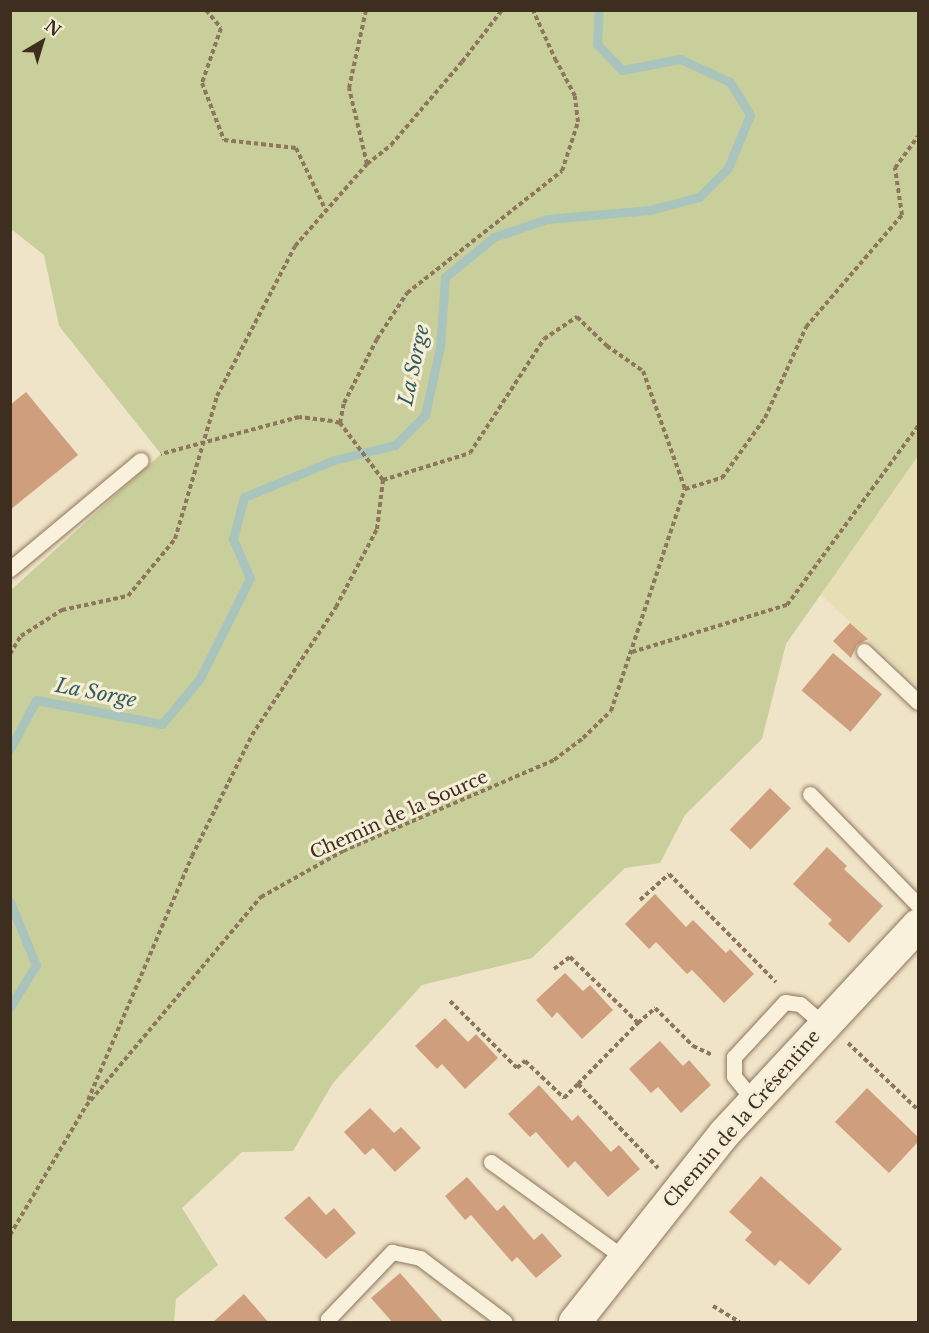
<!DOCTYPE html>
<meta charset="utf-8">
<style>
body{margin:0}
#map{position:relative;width:929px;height:1333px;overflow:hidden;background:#f0e4c8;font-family:"Libre Baskerville",serif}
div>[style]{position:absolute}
.farmland>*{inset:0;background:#e6deb5}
.green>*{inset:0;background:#c9cf9b}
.stream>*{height:9px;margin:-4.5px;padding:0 4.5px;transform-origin:4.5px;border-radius:4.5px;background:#a9c4bc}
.building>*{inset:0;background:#cf9f7d;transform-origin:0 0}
.path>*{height:4px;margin-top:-2px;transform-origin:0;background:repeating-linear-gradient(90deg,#8d765c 0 4.5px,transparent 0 7.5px)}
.roads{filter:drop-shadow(0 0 2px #8d765c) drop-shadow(0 0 2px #8d765c)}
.service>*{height:15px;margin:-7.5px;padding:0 7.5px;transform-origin:7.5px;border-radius:7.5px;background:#faf1dc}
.minor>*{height:32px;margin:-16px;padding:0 16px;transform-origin:16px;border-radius:16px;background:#faf1dc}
span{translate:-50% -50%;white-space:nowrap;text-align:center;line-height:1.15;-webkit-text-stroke:6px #f7eed8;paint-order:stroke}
.street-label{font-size:18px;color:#3d2e20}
.water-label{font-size:20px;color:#2f5d5a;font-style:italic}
.frame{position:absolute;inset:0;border:12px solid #3d2e20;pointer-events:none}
.north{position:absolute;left:12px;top:12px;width:60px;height:60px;-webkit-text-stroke:4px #f7eed8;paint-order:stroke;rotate:38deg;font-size:16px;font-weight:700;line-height:24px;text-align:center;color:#3d2e20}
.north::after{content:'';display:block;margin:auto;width:21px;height:27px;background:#3d2e20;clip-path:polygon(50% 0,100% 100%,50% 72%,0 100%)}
</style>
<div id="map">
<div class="farmland">
<i style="clip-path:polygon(918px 456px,918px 686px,820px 594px)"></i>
</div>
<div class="green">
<i style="clip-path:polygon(10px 11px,918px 11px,918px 456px,786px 644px,762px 739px,685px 815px,660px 863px,625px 868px,532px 958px,422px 985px,333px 1083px,293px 1151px,242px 1152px,182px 1208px,218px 1265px,176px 1299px,174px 1322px,11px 1322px,11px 590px,161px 454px,59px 326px,44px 255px,11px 229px)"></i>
</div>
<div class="stream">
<i style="left:10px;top:749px;width:55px;rotate:-62deg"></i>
<i style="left:36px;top:700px;width:128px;rotate:10.8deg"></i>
<i style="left:162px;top:724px;width:60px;rotate:-50.4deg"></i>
<i style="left:200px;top:678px;width:112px;rotate:-63.4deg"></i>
<i style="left:250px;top:578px;width:43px;rotate:-113.6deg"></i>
<i style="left:233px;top:539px;width:43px;rotate:-75.3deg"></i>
<i style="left:244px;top:497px;width:97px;rotate:-22.3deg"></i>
<i style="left:334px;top:460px;width:63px;rotate:-13.8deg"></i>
<i style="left:395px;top:445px;width:42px;rotate:-45deg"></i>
<i style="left:425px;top:415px;width:70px;rotate:-77.6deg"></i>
<i style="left:440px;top:347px;width:70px;rotate:-85.9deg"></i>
<i style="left:445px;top:277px;width:63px;rotate:-39.2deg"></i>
<i style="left:494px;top:237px;width:56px;rotate:-18.8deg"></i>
<i style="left:547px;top:219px;width:103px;rotate:-5deg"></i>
<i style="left:650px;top:210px;width:51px;rotate:-14.9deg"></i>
<i style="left:699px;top:197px;width:41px;rotate:-45deg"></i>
<i style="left:728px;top:168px;width:57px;rotate:-67.5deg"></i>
<i style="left:750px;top:115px;width:39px;rotate:-121deg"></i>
<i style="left:730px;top:82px;width:55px;rotate:-155.3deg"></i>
<i style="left:680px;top:59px;width:59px;rotate:169.3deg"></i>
<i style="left:622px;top:70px;width:36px;rotate:-134deg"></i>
<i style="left:597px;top:44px;width:34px;rotate:-87deg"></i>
<i style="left:10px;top:902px;width:68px;rotate:67.6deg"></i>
<i style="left:36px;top:965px;width:49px;rotate:121.8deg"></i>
</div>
<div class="building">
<i style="clip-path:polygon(26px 392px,78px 455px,10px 510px,10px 405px)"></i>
<i style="clip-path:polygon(850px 623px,868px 639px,857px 645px,851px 658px,833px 641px)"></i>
<i style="left:833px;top:653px;width:64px;height:49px;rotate:40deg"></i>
<i style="left:770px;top:788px;width:29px;height:58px;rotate:44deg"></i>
<i style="clip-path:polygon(827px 847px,847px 866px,844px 869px,883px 906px,849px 943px,828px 924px,832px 920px,793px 884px)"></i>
<i style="clip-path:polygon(655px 894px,686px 927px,693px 920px,726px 953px,730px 949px,754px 974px,724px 1003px,692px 970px,687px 974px,656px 942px,649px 949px,625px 924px)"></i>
<i style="clip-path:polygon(565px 973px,583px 991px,590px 985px,613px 1010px,582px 1039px,557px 1012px,552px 1018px,536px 1000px)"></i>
<i style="clip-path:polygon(445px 1018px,468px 1042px,476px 1034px,498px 1058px,465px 1089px,442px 1064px,437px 1069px,415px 1046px)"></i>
<i style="clip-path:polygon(660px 1041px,683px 1066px,689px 1060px,711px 1085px,681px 1113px,658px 1087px,651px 1093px,629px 1069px)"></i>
<i style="clip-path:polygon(539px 1085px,572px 1121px,578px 1115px,611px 1152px,619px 1145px,640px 1169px,608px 1197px,575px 1161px,568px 1168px,536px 1132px,530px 1137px,508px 1114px)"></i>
<i style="clip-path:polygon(867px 1088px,918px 1137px,918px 1142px,889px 1173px,835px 1122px)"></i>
<i style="clip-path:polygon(370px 1108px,394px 1133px,401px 1127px,421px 1148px,395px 1172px,373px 1148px,365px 1155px,344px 1132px)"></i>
<i style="clip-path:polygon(761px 1176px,842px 1249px,809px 1285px,780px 1260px,775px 1266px,745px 1240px,752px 1232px,729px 1212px)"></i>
<i style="clip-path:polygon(467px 1177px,497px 1211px,504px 1205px,534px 1240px,542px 1233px,562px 1256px,536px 1278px,517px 1257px,512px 1262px,471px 1215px,465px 1220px,445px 1196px)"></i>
<i style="clip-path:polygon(309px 1196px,326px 1215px,334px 1208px,356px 1233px,326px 1259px,284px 1218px)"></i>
<i style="clip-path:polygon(400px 1273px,444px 1323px,393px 1323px,371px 1298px)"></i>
<i style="clip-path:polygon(244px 1294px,269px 1323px,212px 1323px)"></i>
</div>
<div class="path">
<i style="left:206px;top:10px;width:23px;rotate:50deg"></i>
<i style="left:221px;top:28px;width:58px;rotate:109.1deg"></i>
<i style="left:202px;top:83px;width:61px;rotate:68.9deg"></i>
<i style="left:224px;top:140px;width:72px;rotate:6.3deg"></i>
<i style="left:296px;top:148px;width:70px;rotate:64.5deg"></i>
<i style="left:367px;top:164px;width:31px;rotate:-38deg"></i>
<i style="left:391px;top:145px;width:109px;rotate:-49.5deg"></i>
<i style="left:462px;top:62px;width:66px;rotate:-52.4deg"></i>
<i style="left:340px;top:423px;width:20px;rotate:-79deg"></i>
<i style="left:344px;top:403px;width:72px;rotate:-62.7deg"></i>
<i style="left:377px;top:339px;width:55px;rotate:-56.9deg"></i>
<i style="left:407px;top:293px;width:197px;rotate:-38.2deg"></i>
<i style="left:562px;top:171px;width:52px;rotate:-71.9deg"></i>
<i style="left:578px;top:122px;width:26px;rotate:-97deg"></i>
<i style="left:575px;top:96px;width:40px;rotate:-118deg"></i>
<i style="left:556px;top:61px;width:56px;rotate:-114.3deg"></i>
<i style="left:383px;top:480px;width:91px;rotate:-17.2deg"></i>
<i style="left:470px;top:453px;width:136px;rotate:-57deg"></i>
<i style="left:544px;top:339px;width:40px;rotate:-34deg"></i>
<i style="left:577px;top:317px;width:42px;rotate:44deg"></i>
<i style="left:607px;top:346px;width:44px;rotate:34.8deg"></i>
<i style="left:643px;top:371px;width:125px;rotate:70.4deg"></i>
<i style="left:685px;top:489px;width:39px;rotate:-17deg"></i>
<i style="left:722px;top:478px;width:74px;rotate:-54.4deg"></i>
<i style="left:765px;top:418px;width:100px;rotate:-65.7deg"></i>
<i style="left:806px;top:327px;width:148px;rotate:-49.4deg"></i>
<i style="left:902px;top:215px;width:48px;rotate:-98.5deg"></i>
<i style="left:895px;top:168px;width:39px;rotate:-54deg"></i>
<i style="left:632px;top:652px;width:162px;rotate:-16.9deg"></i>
<i style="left:787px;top:605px;width:222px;rotate:-53.8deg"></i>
<i style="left:10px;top:654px;width:21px;rotate:-59deg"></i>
<i style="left:21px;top:636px;width:49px;rotate:-32.4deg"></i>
<i style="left:62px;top:610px;width:67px;rotate:-12deg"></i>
<i style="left:128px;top:596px;width:74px;rotate:-50.5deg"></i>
<i style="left:175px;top:539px;width:149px;rotate:-73.6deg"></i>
<i style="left:217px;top:396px;width:169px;rotate:-62.5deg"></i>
<i style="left:295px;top:246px;width:109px;rotate:-48.7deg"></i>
<i style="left:367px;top:164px;width:78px;rotate:-103.3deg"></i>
<i style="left:349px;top:88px;width:80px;rotate:-77.7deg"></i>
<i style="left:640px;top:900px;width:39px;rotate:-42deg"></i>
<i style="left:669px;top:874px;width:152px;rotate:45.3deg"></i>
<i style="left:554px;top:969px;width:20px;rotate:-37deg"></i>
<i style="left:570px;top:957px;width:95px;rotate:44.1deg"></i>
<i style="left:638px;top:1023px;width:23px;rotate:-41deg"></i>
<i style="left:655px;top:1008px;width:54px;rotate:45deg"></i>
<i style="left:693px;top:1046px;width:21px;rotate:25deg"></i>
<i style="left:450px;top:1001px;width:95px;rotate:45deg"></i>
<i style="left:517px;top:1068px;width:11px;rotate:-41deg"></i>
<i style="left:525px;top:1061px;width:54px;rotate:43.5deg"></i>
<i style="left:564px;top:1098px;width:20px;rotate:-45deg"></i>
<i style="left:578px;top:1084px;width:116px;rotate:46.4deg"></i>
<i style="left:848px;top:1043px;width:97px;rotate:43.7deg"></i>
<i style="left:578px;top:1084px;width:86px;rotate:-45.5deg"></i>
<i style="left:88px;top:1100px;width:265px;rotate:-66.9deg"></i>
<i style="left:192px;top:856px;width:135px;rotate:-63.6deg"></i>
<i style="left:252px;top:735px;width:153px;rotate:-56.7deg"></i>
<i style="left:336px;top:607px;width:88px;rotate:-62.3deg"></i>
<i style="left:377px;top:529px;width:49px;rotate:-83deg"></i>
<i style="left:383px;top:480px;width:71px;rotate:-127deg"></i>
<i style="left:340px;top:423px;width:8px;rotate:-166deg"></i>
<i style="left:332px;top:421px;width:33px;rotate:-173deg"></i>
<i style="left:299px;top:417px;width:143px;rotate:165deg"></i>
<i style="left:10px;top:1235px;width:150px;rotate:-59.5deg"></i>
<i style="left:86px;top:1106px;width:273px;rotate:-50.1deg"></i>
<i style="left:261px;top:897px;width:94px;rotate:-29.3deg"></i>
<i style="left:343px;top:851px;width:230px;rotate:-23.3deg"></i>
<i style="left:554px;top:760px;width:36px;rotate:-37deg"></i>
<i style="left:583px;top:738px;width:39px;rotate:-44deg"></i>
<i style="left:611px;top:711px;width:234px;rotate:-71.6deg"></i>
<i style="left:713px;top:1306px;width:31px;rotate:31deg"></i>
</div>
<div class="roads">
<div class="service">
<i style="left:10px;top:569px;width:170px;rotate:-39.8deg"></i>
<i style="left:864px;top:651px;width:74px;rotate:43.4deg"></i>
<i style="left:810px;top:794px;width:155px;rotate:45.8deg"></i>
<i style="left:754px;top:1101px;width:32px;rotate:-129deg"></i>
<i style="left:734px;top:1076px;width:19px;rotate:-90deg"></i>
<i style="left:734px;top:1057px;width:75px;rotate:-47.2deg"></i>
<i style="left:785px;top:1002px;width:15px;rotate:8deg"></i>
<i style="left:800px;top:1004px;width:32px;rotate:41deg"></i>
<i style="left:491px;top:1162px;width:164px;rotate:35.8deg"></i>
<i style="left:328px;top:1322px;width:3px;rotate:-90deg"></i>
<i style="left:328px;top:1319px;width:93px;rotate:-46.3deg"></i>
<i style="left:392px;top:1252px;width:29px;rotate:12deg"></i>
<i style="left:420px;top:1258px;width:106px;rotate:37deg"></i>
</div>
<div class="minor">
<i style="left:575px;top:1322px;width:241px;rotate:-51.6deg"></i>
<i style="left:725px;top:1133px;width:284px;rotate:-47.1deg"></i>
</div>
</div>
<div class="street-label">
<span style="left:399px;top:815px;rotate:-24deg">Chemin de la Source</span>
<span style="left:742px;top:1119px;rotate:-49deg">Chemin de la Crésentine</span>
</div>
<div class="water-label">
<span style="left:414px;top:365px;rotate:-78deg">La Sorge</span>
<span style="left:96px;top:693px;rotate:11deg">La Sorge</span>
</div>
<div class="frame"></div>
<div class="north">N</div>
</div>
